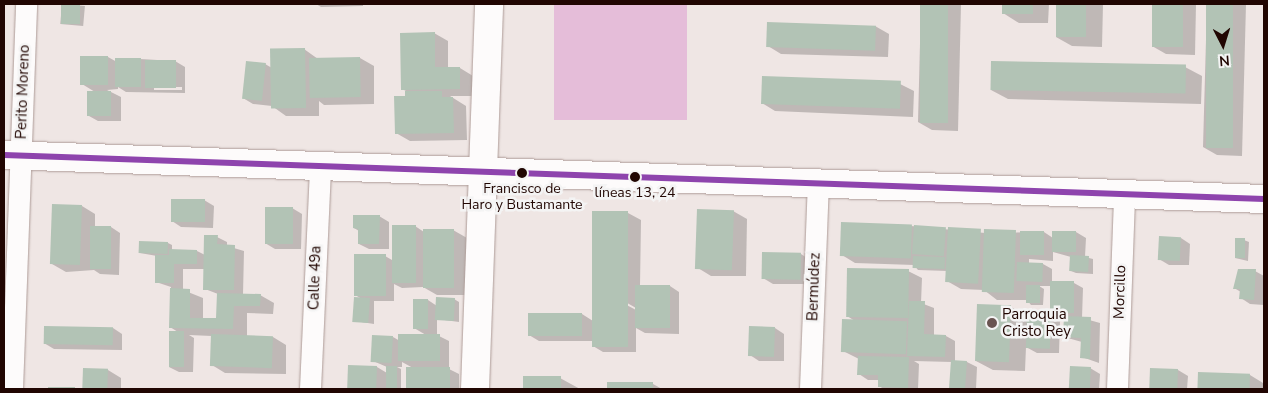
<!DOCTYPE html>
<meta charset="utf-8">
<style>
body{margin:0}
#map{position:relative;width:1268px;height:393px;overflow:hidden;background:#efe6e4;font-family:"Nunito Sans",sans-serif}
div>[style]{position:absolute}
.green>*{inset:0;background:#e5bdd9;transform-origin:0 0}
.shadow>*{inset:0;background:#0003;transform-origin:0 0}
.building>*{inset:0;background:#b2c3b5;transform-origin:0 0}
.roads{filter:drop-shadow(0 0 1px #ae9c98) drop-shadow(0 0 1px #ae9c98)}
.minor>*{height:21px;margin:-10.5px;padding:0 10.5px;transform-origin:10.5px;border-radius:10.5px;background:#fdfbfb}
.secondary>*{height:28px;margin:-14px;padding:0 14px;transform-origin:14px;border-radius:14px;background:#fdfbfb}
.primary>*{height:28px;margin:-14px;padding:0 14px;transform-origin:14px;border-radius:14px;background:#fdfbfb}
.bus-1>*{height:6px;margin:-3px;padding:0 3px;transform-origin:3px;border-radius:3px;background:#8e44ad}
.dots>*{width:14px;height:14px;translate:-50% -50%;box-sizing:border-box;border:2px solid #f4f4f4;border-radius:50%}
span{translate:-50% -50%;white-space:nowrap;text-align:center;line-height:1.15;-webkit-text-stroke:5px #f4f4f4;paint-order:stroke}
.bus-label{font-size:14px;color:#210602}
.street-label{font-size:15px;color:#210602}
.poi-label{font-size:15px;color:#210602}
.left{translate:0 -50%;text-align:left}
.frame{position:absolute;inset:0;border:5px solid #210602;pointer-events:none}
.north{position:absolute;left:1198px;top:20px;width:50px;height:50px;-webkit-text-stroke:4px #f4f4f4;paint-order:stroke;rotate:175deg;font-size:14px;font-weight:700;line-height:20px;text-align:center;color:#210602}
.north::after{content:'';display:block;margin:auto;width:18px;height:22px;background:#210602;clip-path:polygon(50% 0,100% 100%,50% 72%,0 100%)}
</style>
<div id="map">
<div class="green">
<i style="left:554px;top:4px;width:133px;height:116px"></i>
</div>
<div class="shadow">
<i style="left:62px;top:4px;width:23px;height:20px;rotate:5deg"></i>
<i style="clip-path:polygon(316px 4px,363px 4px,363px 6px,321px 7px)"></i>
<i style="clip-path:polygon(737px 4px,759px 4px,759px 5px,738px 4px)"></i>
<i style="clip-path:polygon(921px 4px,961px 4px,958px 131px,932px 130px,918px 122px)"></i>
<i style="clip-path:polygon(1003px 4px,1049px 4px,1048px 23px,1019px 23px,1003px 13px)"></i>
<i style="clip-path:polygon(1057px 4px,1103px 4px,1102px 47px,1072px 46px,1056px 37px)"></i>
<i style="clip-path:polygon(1153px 4px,1196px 4px,1195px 55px,1166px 54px,1152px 46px)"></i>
<i style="clip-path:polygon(1207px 4px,1246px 4px,1242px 156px,1217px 155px,1203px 147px)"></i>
<i style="clip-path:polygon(875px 26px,889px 34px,888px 57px,781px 54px,768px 46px)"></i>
<i style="clip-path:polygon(434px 33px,448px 41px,448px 68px,460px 68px,473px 76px,473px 96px,450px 96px,466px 106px,467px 140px,410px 141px,396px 133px,406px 97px,406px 91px,402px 89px)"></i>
<i style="clip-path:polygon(304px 49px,318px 59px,360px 58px,374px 66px,374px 104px,324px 105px,319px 101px,319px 116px,286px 116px,272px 106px,253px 104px,243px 98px,265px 64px,272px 68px)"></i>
<i style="clip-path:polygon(evenodd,108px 57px,117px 62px,140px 59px,175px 61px,185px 67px,185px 93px,126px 92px,118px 87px,118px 89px,107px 90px,121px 97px,121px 121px,98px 121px,89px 116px,95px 92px,82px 84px,108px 57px,154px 87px,182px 87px,182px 90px,154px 90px,154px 87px)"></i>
<i style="clip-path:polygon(1185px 67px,1202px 76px,1201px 104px,1008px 99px,991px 90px)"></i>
<i style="clip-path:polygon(900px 84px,914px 91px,913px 117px,775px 111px,762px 103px)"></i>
<i style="clip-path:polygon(204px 200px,214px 206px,213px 228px,181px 227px,172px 221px)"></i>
<i style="clip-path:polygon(82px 206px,95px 214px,95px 227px,111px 227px,120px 233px,119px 275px,100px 274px,94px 270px,66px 272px,52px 264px)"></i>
<i style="clip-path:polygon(292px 208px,302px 214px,301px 249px,275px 249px,265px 243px)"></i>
<i style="clip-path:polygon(733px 211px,747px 219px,746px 276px,711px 276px,698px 268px)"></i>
<i style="clip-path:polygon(evenodd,628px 213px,641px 220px,640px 286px,670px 286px,679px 292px,679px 334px,645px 333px,636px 328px,636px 352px,603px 352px,593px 346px,593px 341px,539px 341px,529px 335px,582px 314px,593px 321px,628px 213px,622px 300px,636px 308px,636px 310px,621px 302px,622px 300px)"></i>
<i style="clip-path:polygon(379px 216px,389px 222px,389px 249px,369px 249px,359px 244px,359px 231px,354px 228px)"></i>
<i style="clip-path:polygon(415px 226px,424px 232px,453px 230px,467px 238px,466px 295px,437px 295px,423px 287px,402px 288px,394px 284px,394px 301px,374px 301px,374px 324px,355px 321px,362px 299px,355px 295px,385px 256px,392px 260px)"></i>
<i style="clip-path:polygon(911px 226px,985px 233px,1044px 232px,1053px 238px,1076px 232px,1086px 238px,1085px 257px,1093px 259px,1093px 274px,1076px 273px,1071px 271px,1071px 257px,1053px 252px,1053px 261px,1029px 259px,1029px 263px,1043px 264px,1052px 269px,1052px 282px,1074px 283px,1083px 288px,1082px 318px,1100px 323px,1099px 363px,1082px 357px,1082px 342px,1064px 337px,1065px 318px,1050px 312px,1051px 286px,1039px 286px,1044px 289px,1043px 305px,1031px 305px,1027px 300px,997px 300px,984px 290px,961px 289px,947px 281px,948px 271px,918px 270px,914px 265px,855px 263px,842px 255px)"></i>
<i style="clip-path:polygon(evenodd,217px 237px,227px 242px,227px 246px,244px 251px,243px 295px,260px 295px,274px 303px,273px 314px,247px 313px,247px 336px,273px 337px,286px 345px,286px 374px,225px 373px,212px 365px,212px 336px,189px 335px,194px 338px,193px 372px,179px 372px,169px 367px,178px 332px,170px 327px,171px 287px,156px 282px,157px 256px,140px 253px,168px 243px,172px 245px,172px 250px,197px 251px,205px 255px,217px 237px,183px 269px,205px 269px,205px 289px,218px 294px,218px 319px,203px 319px,203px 298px,183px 290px,183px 269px)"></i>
<i style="clip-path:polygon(1181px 238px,1190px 244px,1189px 265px,1169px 265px,1159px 259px)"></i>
<i style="clip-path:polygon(1244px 240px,1249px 242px,1248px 261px,1235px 258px)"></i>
<i style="clip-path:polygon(801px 254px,810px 260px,810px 284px,773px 284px,763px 278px)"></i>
<i style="clip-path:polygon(908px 271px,922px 278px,921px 303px,934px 308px,934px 336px,946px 336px,955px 341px,955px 362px,967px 362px,977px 367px,976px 389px,951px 389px,952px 362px,914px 361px,919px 364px,918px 389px,884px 389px,879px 386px,879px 380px,868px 380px,859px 374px,859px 359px,843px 351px,855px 321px,847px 316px)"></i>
<i style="clip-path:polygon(1255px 271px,1264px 276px,1264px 305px,1250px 304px,1241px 298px,1241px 292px,1234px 288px)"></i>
<i style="clip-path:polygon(454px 299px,459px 302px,459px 322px,437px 319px,437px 335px,449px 341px,449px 369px,459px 374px,459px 389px,407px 389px,408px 368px,413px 368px,402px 362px,402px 367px,397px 367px,401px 369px,401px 389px,349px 389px,349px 366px,377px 367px,387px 373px,387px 367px,373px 361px,393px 337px,400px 341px,426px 335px,414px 328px,428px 300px,437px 306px)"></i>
<i style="clip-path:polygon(1011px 307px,1028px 317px,1050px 316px,1060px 321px,1059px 353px,1037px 353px,1026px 347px,1025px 371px,993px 370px,976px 361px)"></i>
<i style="clip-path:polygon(113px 328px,122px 334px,122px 350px,54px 349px,44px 343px)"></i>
<i style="clip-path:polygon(775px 328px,784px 334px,784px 361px,759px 361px,750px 355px)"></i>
<i style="clip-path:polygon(1071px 368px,1090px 368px,1100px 374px,1099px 389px,1070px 389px)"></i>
<i style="clip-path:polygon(1152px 369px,1178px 370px,1188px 376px,1187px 389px,1151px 389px)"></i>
<i style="clip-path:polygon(84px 370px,108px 370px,121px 378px,121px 389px,84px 389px)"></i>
<i style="clip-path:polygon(1199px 373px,1250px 375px,1263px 383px,1263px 389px,1199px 389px)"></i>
<i style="clip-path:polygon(524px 377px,560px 378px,580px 389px,524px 389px)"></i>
<i style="clip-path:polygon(608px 383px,653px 384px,662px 389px,608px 389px)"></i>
</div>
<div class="building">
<i style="left:61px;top:4px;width:19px;height:20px"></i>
<i style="left:920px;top:4px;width:28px;height:119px"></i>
<i style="left:1002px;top:4px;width:31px;height:10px"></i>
<i style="left:1056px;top:4px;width:30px;height:33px"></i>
<i style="left:1152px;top:4px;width:31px;height:43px"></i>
<i style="left:1206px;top:4px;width:27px;height:144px"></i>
<i style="left:767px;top:22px;width:109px;height:25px;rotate:2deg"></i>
<i style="clip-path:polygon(435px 32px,435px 67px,460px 67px,460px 89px,401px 90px,400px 33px)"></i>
<i style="left:305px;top:48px;width:60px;height:35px;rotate:89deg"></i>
<i style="left:80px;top:56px;width:28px;height:29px"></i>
<i style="left:360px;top:57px;width:40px;height:51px;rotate:89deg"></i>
<i style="left:115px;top:58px;width:26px;height:29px"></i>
<i style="left:176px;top:60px;width:28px;height:31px;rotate:90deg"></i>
<i style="left:246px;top:61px;width:20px;height:38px;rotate:6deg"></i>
<i style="left:991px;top:61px;width:195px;height:29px;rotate:1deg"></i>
<i style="left:762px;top:76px;width:139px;height:28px;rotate:2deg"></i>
<i style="left:87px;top:91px;width:24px;height:25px"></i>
<i style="clip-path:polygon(405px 91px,442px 91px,442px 97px,453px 97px,454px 133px,395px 134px,394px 96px,405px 96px)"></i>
<i style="left:171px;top:199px;width:34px;height:23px"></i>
<i style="left:52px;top:204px;width:30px;height:60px;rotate:2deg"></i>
<i style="left:265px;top:207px;width:28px;height:37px"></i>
<i style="left:697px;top:209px;width:37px;height:60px;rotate:2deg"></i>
<i style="left:592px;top:211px;width:36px;height:136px"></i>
<i style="clip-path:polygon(353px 215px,380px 215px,379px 244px,358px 244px,358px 229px,353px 228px)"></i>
<i style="left:841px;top:222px;width:71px;height:34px;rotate:2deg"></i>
<i style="left:392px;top:225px;width:24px;height:58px"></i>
<i style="left:914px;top:225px;width:32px;height:29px;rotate:4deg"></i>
<i style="left:90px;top:226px;width:21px;height:43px"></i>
<i style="left:948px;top:227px;width:33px;height:55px;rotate:3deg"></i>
<i style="left:423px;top:229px;width:31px;height:59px"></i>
<i style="left:984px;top:229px;width:32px;height:63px;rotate:2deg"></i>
<i style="left:1020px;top:231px;width:24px;height:24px"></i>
<i style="left:1052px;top:231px;width:24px;height:21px"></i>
<i style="clip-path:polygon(204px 235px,218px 235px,217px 244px,235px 245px,234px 290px,203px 290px)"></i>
<i style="left:1159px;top:236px;width:22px;height:24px;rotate:3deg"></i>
<i style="left:1235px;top:238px;width:10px;height:20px"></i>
<i style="left:139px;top:241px;width:29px;height:12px;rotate:2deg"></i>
<i style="clip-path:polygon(169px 249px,197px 250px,197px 264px,174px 264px,174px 283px,155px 283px,155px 255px,169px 255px)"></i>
<i style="left:762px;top:252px;width:39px;height:27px;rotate:1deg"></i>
<i style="left:354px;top:254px;width:32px;height:42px"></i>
<i style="left:1070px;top:255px;width:19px;height:16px;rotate:3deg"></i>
<i style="left:913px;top:256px;width:32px;height:12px;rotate:2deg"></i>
<i style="left:1017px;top:262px;width:26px;height:19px;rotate:2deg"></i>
<i style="left:847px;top:268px;width:62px;height:49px;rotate:1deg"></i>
<i style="clip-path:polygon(1238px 269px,1256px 269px,1254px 300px,1239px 299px,1240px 289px,1233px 289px)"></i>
<i style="left:1050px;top:281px;width:24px;height:32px"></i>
<i style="left:635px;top:285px;width:35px;height:43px"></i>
<i style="left:1026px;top:285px;width:14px;height:18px"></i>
<i style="clip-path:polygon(170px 288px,190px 289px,190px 318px,216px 318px,217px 293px,261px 294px,260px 306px,234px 306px,233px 329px,169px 328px)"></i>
<i style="left:354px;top:297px;width:16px;height:25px;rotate:4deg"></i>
<i style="left:436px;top:297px;width:19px;height:23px;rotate:3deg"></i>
<i style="left:413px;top:299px;width:15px;height:30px"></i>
<i style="clip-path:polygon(909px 301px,925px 301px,924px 334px,946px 335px,945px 357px,907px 356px)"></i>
<i style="left:977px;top:304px;width:34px;height:57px;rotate:2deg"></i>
<i style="left:528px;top:313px;width:54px;height:23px"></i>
<i style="left:1027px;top:314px;width:24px;height:34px;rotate:2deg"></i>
<i style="clip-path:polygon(1064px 316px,1091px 317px,1090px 359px,1080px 358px,1081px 338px,1063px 337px)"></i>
<i style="left:842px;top:319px;width:65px;height:33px;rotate:2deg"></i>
<i style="left:44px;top:326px;width:69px;height:18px;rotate:1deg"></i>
<i style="left:749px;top:326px;width:26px;height:30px;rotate:2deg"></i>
<i style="left:169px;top:331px;width:15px;height:36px"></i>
<i style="left:211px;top:334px;width:62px;height:32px;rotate:2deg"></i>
<i style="left:398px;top:334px;width:42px;height:27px"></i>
<i style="left:372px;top:335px;width:21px;height:27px;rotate:3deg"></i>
<i style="clip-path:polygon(858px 356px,909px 357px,908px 388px,878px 387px,878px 375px,857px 375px)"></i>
<i style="left:951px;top:360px;width:16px;height:29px;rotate:4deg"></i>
<i style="left:348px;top:365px;width:29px;height:24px;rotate:2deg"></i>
<i style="left:386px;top:366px;width:11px;height:23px"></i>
<i style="left:1070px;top:366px;width:21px;height:23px;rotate:3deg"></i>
<i style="left:406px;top:367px;width:44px;height:22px"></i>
<i style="left:83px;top:368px;width:25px;height:21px;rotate:2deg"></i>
<i style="left:1150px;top:368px;width:28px;height:21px;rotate:2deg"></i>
<i style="left:1198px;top:372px;width:52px;height:17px;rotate:2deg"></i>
<i style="left:523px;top:376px;width:38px;height:13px"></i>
<i style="left:607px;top:382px;width:46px;height:7px"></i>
<i style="left:48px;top:387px;width:27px;height:2px"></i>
</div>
<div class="roads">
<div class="minor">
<i style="left:12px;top:389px;width:385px;rotate:-87.9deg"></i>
<i style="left:310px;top:389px;width:222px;rotate:-87.4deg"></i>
<i style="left:810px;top:389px;width:205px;rotate:-87.8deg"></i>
<i style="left:1117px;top:389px;width:194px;rotate:-87.9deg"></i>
</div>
<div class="secondary">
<i style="left:4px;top:155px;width:1261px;rotate:2deg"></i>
</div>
<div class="primary">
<i style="left:475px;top:389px;width:385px;rotate:-87.9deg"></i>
</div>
</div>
<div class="bus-1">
<i style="left:4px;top:155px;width:1261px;rotate:2deg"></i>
</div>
<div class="dots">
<i style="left:522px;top:173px;background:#210602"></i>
<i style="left:635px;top:177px;background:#210602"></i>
<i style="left:992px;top:323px;background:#695451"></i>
</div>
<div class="bus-label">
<span style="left:522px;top:197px">Francisco de<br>Haro y Bustamante</span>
<span style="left:635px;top:193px">líneas 13, 24</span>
</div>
<div class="street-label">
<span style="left:23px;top:92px;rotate:-88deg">Perito Moreno</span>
<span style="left:315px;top:278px;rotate:-88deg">Calle 49a</span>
<span style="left:814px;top:287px;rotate:-88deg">Bermúdez</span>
<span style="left:1120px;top:292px;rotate:-88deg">Morcillo</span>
</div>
<div class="poi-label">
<span class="left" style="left:1002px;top:323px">Parroquia<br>Cristo Rey</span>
</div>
<div class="frame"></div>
<div class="north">N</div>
</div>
